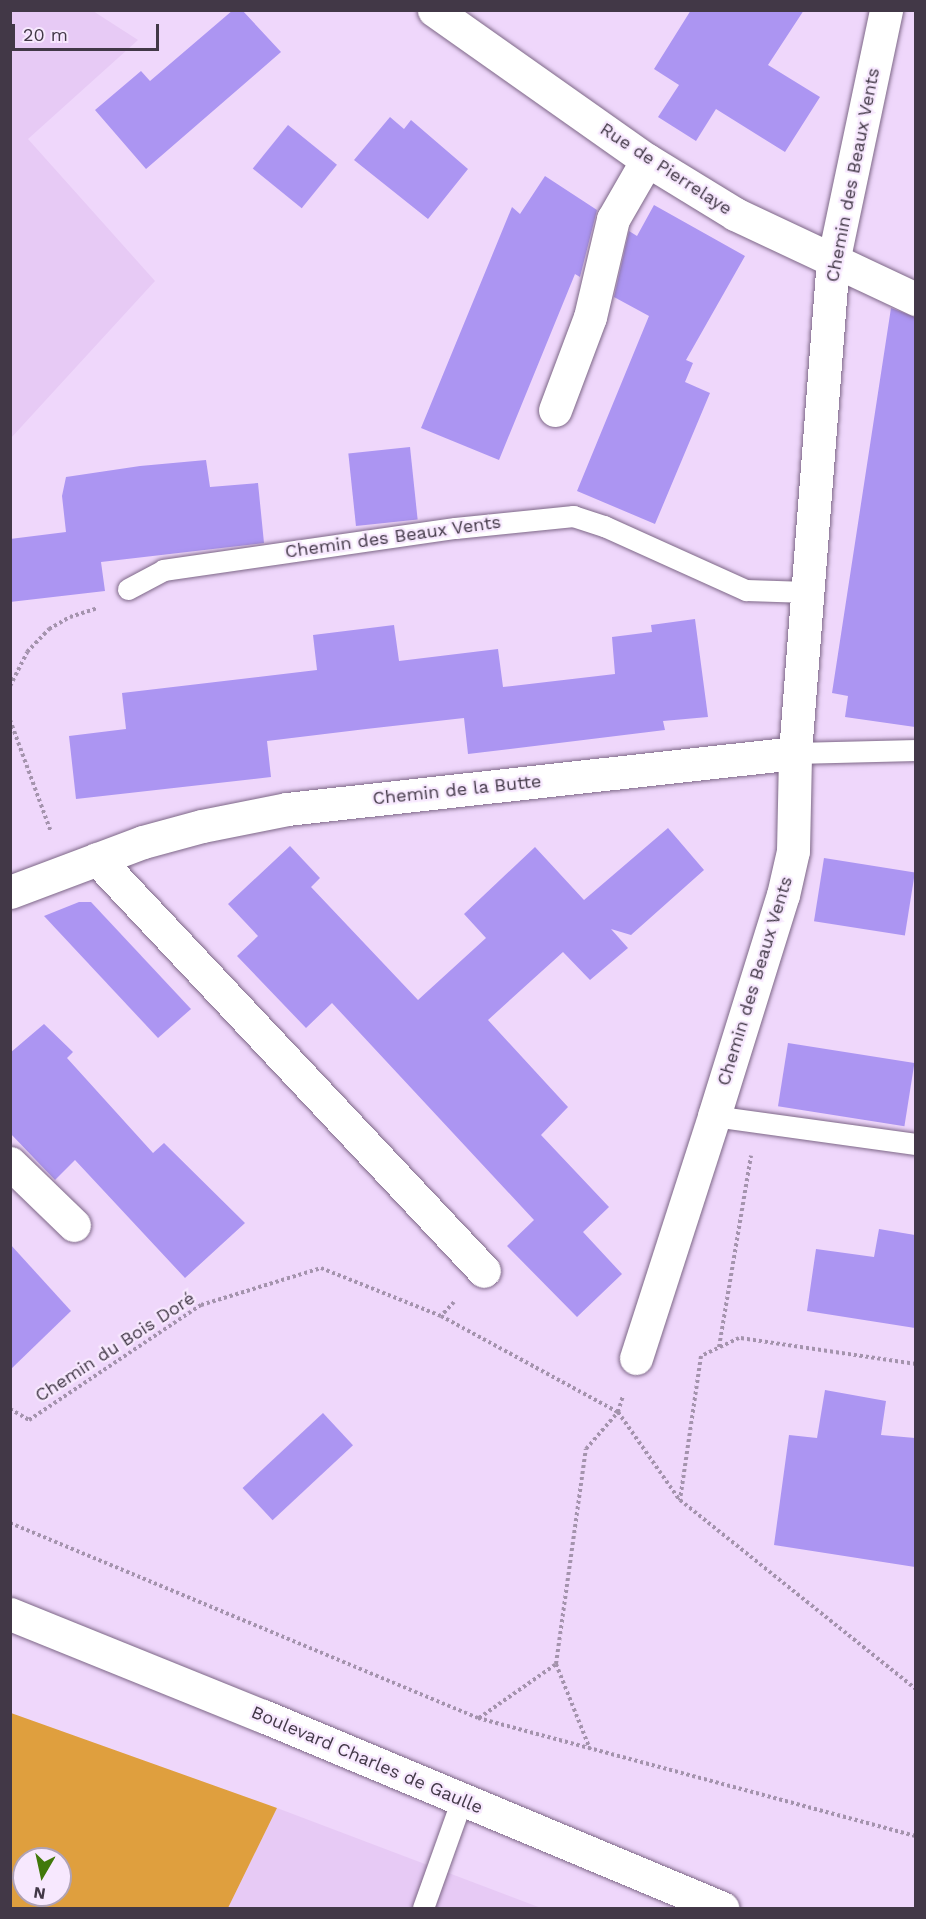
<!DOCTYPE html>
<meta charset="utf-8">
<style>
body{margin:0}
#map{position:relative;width:926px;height:1919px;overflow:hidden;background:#efd7fb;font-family:"Work Sans",sans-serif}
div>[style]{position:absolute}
.built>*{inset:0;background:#e7caf5}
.forest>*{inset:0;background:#df9f3e}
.building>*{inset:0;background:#ac95f2;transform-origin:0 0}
.path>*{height:4px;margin-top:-2px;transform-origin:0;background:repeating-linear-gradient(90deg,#a493ad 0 3px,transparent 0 6px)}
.roads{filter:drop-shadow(0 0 2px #7d6787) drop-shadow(0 0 2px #7d6787)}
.lane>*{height:21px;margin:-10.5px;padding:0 10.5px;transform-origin:10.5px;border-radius:10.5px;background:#fff}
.street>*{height:33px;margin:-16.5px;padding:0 16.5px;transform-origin:16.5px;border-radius:16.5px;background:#fff}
.secondary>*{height:33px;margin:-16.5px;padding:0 16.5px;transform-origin:16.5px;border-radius:16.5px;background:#fff}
span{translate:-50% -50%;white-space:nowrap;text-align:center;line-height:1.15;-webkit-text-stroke:4.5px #f7e8fe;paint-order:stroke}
.street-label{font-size:18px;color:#423847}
.frame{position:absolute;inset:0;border:12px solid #423847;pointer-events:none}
.north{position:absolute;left:12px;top:1847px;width:60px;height:60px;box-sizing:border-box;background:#f7e8fe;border:2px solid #afa2b5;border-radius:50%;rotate:189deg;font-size:16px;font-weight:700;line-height:24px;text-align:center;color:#423847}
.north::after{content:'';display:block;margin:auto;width:21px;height:27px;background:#41780a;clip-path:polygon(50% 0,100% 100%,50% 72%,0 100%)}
.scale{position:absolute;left:12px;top:24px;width:147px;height:27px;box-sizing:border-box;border:3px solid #423847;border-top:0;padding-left:8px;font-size:18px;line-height:21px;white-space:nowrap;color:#423847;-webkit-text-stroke:4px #f7e8fe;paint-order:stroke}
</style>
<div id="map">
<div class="built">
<i style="clip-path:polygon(11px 10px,93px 11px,138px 40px,28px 139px,155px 281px,11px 438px)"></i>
<i style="clip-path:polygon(277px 1808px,541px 1908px,228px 1908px)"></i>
</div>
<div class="forest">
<i style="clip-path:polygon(evenodd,11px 1713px,277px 1808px,228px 1908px,11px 1908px,11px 1713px,24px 1859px,60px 1859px,60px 1895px,24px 1895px,24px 1859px)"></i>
</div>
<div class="building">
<i style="clip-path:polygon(233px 10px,242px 10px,281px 52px,146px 169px,95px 110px,141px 71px,150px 81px)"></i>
<i style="clip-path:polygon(691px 10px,804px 10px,768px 65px,820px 97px,785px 152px,716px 109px,696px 141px,658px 117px,679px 85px,654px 69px)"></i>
<i style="clip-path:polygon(390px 117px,404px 129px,411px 120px,468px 169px,428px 219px,354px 160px)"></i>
<i style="left:288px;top:125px;width:63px;height:56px;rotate:39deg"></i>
<i style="clip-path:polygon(545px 176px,597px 210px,580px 277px,575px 274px,499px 460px,421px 428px,512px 207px,520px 214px)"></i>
<i style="clip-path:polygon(654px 205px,745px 256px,686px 360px,693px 363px,685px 382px,710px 393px,655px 524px,577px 491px,649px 316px,614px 297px,629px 231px,637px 236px)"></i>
<i style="clip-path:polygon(891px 308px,915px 317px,915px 727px,845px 717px,848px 696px,832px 693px)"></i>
<i style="left:410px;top:447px;width:73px;height:62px;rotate:84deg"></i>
<i style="clip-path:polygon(206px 460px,210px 487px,258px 483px,264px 543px,101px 562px,105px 591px,10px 602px,10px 539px,66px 532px,62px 496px,66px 477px,140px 466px)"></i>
<i style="clip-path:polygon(695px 619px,708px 717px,663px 721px,665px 730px,468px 754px,464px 718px,366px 729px,267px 741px,271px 777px,76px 799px,69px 736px,126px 729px,122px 693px,317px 670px,313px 635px,394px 625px,399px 661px,498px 649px,503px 687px,615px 674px,612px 637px,652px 632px,651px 625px)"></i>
<i style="clip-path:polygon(668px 828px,704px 870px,631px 935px,611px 929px,628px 948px,590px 980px,563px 952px,488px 1020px,568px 1107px,541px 1135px,609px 1207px,583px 1232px,622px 1274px,577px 1317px,507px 1246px,534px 1220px,332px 1003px,306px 1028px,237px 956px,258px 936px,228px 904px,290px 846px,320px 878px,311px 887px,418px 1000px,486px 938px,464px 914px,535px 847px,584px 900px)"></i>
<i style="left:824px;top:858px;width:92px;height:64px;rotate:9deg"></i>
<i style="clip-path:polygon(79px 902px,91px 902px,191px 1009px,158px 1038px,44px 916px)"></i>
<i style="clip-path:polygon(44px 1024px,73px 1052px,67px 1058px,153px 1153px,164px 1143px,245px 1223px,185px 1278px,75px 1160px,55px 1180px,10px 1133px,10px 1053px)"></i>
<i style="left:788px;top:1043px;width:128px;height:64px;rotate:9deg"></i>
<i style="clip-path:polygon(879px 1229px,915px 1235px,915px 1328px,807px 1311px,816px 1249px,874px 1257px)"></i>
<i style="clip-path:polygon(10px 1244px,71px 1311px,10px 1370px)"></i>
<i style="clip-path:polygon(825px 1390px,886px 1401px,881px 1435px,915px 1438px,915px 1567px,774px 1545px,789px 1435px,817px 1438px)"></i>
<i style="left:323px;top:1413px;width:44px;height:110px;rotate:47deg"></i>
</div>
<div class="path">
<i style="left:10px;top:686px;width:38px;rotate:-63deg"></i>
<i style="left:27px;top:652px;width:32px;rotate:-46deg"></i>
<i style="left:49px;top:629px;width:24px;rotate:-30deg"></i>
<i style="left:70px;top:617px;width:28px;rotate:-18deg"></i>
<i style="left:10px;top:720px;width:119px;rotate:69.9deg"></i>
<i style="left:454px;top:1302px;width:19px;rotate:133deg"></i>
<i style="left:441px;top:1316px;width:201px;rotate:28.5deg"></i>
<i style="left:618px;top:1412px;width:106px;rotate:55deg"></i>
<i style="left:719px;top:1347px;width:194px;rotate:-80.5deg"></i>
<i style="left:916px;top:1364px;width:179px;rotate:-171.6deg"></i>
<i style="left:739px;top:1338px;width:42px;rotate:154.7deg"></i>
<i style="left:701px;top:1356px;width:146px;rotate:98.3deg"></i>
<i style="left:680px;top:1500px;width:302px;rotate:38.7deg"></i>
<i style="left:10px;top:1409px;width:22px;rotate:30deg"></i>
<i style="left:29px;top:1420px;width:207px;rotate:-33.8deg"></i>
<i style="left:201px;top:1305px;width:126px;rotate:-17.1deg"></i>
<i style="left:321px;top:1268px;width:129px;rotate:21.8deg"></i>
<i style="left:10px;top:1523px;width:507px;rotate:22.62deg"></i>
<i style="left:478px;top:1718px;width:454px;rotate:15.1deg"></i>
<i style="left:556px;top:1664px;width:92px;rotate:68.2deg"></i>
<i style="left:479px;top:1718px;width:94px;rotate:-35deg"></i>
<i style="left:556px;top:1664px;width:217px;rotate:-82.1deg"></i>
<i style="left:586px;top:1449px;width:49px;rotate:-49.1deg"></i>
<i style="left:618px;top:1412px;width:17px;rotate:-73deg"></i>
</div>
<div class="roads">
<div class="lane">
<i style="left:128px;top:589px;width:40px;rotate:-28deg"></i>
<i style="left:163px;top:570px;width:295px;rotate:-8.2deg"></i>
<i style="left:455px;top:528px;width:119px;rotate:-5.8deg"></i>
<i style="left:573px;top:516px;width:33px;rotate:18deg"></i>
<i style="left:604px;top:526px;width:156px;rotate:24.3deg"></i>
<i style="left:746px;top:590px;width:61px;rotate:1.9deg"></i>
<i style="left:795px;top:753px;width:121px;rotate:-1.4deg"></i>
<i style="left:714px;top:1116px;width:204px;rotate:7.9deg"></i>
<i style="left:423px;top:1908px;width:116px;rotate:-70.3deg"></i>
</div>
<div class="street">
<i style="left:434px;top:10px;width:261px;rotate:35.2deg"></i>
<i style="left:647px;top:160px;width:103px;rotate:31.5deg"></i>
<i style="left:735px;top:214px;width:200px;rotate:25.2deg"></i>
<i style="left:555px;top:410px;width:99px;rotate:-69.4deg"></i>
<i style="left:590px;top:317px;width:101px;rotate:-76.8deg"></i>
<i style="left:613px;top:219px;width:68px;rotate:-60deg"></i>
<i style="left:97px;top:859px;width:565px;rotate:46.79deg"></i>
<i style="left:10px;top:892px;width:142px;rotate:-20.6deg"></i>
<i style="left:143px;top:842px;width:61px;rotate:-15.2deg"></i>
<i style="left:202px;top:826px;width:87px;rotate:-11.3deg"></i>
<i style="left:287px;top:809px;width:511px;rotate:-6.29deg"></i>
<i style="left:10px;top:1163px;width:89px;rotate:44.1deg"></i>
<i style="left:636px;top:1358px;width:254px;rotate:-72.1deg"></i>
<i style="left:714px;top:1116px;width:232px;rotate:-72.7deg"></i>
<i style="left:783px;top:895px;width:45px;rotate:-77.2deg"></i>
<i style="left:793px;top:851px;width:98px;rotate:-88.8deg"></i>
<i style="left:795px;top:753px;width:492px;rotate:-85.6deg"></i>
<i style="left:833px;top:262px;width:258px;rotate:-78.1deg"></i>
</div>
<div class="secondary">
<i style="left:10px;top:1614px;width:273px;rotate:22deg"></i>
<i style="left:263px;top:1716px;width:498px;rotate:22.7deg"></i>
</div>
</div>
<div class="street-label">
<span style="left:666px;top:169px;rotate:33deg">Rue de Pierrelaye</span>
<span style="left:853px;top:175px;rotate:-79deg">Chemin des Beaux Vents</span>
<span style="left:393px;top:537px;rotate:-8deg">Chemin des Beaux Vents</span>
<span style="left:457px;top:790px;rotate:-6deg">Chemin de la Butte</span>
<span style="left:755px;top:981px;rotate:-73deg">Chemin des Beaux Vents</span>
<span style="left:115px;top:1347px;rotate:-33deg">Chemin du Bois Doré</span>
<span style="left:367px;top:1760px;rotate:23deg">Boulevard Charles de Gaulle</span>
</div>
<div class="frame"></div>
<div class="north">N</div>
<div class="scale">20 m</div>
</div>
